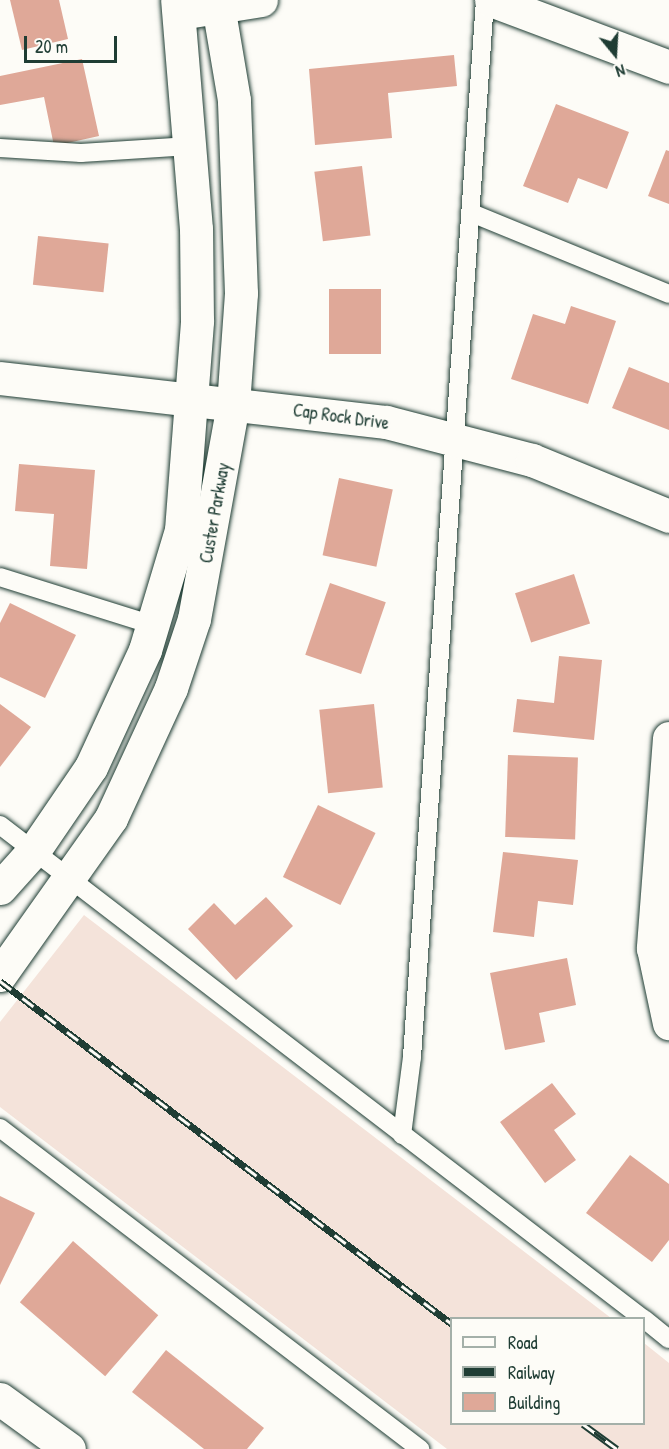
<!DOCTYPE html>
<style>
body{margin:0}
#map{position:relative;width:669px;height:1449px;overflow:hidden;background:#fdfcf7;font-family:"Patrick Hand",sans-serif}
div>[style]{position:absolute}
.built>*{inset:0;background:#f4e3da}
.building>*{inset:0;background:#dfa898;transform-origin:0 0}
.roads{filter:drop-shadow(0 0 2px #1f3d34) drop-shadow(0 0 2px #1f3d34)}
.lane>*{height:18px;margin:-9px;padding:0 9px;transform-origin:9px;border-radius:9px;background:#fdfcf7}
.street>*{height:33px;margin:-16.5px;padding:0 16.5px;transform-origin:16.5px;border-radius:16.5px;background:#fdfcf7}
.secondary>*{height:33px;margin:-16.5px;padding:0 16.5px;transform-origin:16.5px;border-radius:16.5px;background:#fdfcf7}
.rail>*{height:7px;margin-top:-3.5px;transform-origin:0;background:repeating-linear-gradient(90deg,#fdfcf7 0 14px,#1f3d34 0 28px);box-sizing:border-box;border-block:2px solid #1f3d34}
span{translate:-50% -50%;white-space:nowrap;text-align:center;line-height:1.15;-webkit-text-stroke:4.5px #fdfcf7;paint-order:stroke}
.street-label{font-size:18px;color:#1f3d34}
.legend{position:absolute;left:450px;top:1317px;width:195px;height:108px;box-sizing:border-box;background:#fdfcf7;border:2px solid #a4b0a9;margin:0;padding:8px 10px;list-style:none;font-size:18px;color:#1f3d34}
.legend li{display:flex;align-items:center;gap:12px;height:30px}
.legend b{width:30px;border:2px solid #a4b0a9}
.north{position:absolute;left:585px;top:24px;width:60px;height:60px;-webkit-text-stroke:4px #fdfcf7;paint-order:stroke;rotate:162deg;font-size:16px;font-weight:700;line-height:24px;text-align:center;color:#1f3d34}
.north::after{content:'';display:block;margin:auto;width:21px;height:27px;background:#1f3d34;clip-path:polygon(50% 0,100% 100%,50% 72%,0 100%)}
.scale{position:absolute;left:24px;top:36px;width:93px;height:27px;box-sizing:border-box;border:3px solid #1f3d34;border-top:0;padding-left:8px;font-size:18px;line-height:21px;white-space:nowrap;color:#1f3d34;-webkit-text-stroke:4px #fdfcf7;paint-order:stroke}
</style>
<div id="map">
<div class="built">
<i style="clip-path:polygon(84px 915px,611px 1318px,452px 1318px,452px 1424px,644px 1424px,644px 1343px,669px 1363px,669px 1449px,447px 1449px,0 1107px,0 1022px)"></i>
</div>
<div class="building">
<i style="clip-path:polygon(10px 0,59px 0,68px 39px,22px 50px)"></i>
<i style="clip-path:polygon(454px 55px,457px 86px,388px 93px,392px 138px,315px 145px,309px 69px)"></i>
<i style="clip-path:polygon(82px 59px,99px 136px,54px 146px,44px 97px,0 105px,0 76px)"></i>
<i style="clip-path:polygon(556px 104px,629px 132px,607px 189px,578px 178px,568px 203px,523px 186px)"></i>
<i style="clip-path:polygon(666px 150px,669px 151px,669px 204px,648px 196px)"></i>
<i style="left:362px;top:166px;width:70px;height:48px;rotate:83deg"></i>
<i style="left:38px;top:236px;width:71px;height:49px;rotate:6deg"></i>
<i style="left:329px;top:289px;width:52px;height:65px"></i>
<i style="clip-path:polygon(571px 306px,616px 321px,588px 404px,511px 379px,533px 314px,565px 324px)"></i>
<i style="clip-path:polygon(629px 367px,669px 383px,669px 430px,612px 408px)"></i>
<i style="clip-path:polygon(19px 464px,95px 470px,87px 569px,50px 566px,54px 514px,15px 511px)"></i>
<i style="left:339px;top:478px;width:55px;height:79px;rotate:12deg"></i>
<i style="left:574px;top:574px;width:52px;height:62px;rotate:72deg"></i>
<i style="left:330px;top:583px;width:59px;height:76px;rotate:19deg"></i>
<i style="clip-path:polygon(10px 603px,76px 635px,45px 698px,0 677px,0 623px)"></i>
<i style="clip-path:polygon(559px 656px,602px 660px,594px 740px,513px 732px,517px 699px,554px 703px)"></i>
<i style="clip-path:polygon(0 704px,31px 727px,0 767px)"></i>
<i style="left:374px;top:704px;width:84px;height:55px;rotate:84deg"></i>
<i style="left:508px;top:755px;width:70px;height:82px;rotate:2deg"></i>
<i style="left:318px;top:805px;width:64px;height:80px;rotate:26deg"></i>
<i style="clip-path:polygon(503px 852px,578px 860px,573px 905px,538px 901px,534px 937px,493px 932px)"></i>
<i style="clip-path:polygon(266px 897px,293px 926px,236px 980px,188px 929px,214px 903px,235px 925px)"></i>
<i style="clip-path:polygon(567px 958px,576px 1005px,539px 1013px,545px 1042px,505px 1050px,490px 973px)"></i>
<i style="clip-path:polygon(552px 1083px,576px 1114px,554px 1130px,576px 1160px,545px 1183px,500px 1122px)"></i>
<i style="clip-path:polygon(630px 1155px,669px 1184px,669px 1240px,652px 1262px,586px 1213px)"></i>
<i style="clip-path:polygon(0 1196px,35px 1213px,0 1285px)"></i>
<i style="left:73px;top:1241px;width:113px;height:81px;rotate:41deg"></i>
<i style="clip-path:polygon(166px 1350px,264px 1428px,247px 1449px,204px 1449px,132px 1392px)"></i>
</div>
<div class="roads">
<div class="lane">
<i style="left:0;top:148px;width:81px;rotate:3.5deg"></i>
<i style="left:81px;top:153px;width:109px;rotate:-3.7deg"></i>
<i style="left:474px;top:214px;width:211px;rotate:22.3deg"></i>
<i style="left:0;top:577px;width:160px;rotate:17.4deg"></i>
<i style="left:0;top:825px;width:809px;rotate:37.52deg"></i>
<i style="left:0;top:1128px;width:529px;rotate:37.39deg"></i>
<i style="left:402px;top:1135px;width:79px;rotate:-82.7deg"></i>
<i style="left:412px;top:1057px;width:1060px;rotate:-86.05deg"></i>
<i style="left:644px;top:1319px;width:32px;rotate:39deg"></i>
</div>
<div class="street">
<i style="left:491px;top:0;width:190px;rotate:20.6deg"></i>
<i style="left:179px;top:13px;width:83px;rotate:-9deg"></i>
<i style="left:0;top:378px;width:388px;rotate:6.5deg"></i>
<i style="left:386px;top:422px;width:151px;rotate:14.6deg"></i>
<i style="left:532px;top:460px;width:148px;rotate:22.2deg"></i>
<i style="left:669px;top:738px;width:211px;rotate:94.4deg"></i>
<i style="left:653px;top:948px;width:77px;rotate:78deg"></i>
<i style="left:0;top:1399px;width:85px;rotate:35.9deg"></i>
</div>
<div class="secondary">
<i style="left:0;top:888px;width:52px;rotate:-48.1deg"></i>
<i style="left:35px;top:849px;width:99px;rotate:-55.7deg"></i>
<i style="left:91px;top:767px;width:129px;rotate:-65.2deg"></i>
<i style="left:145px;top:650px;width:125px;rotate:-73.3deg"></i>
<i style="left:181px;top:530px;width:210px;rotate:-85.6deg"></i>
<i style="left:197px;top:321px;width:92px;rotate:-90.6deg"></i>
<i style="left:196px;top:229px;width:230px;rotate:-94.7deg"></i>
<i style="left:0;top:975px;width:192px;rotate:-54.7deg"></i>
<i style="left:111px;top:818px;width:143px;rotate:-65.2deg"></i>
<i style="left:171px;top:688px;width:73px;rotate:-71.6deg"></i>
<i style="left:194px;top:619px;width:218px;rotate:-79.7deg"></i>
<i style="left:233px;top:405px;width:112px;rotate:-85.9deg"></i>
<i style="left:241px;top:293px;width:193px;rotate:-92.1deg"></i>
<i style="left:234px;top:100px;width:101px;rotate:-99.6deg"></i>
</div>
</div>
<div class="rail">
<i style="left:0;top:981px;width:567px;rotate:37.19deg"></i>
<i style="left:583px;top:1424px;width:42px;rotate:36.3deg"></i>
</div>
<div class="street-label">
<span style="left:341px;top:417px;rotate:8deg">Cap Rock Drive</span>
<span style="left:215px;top:513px;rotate:-80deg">Custer Parkway</span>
</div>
<ul class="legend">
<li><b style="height:8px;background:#fdfcf7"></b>Road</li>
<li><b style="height:8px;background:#1f3d34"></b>Railway</li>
<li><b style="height:16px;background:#dfa898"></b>Building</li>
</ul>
<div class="north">N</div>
<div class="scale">20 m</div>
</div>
